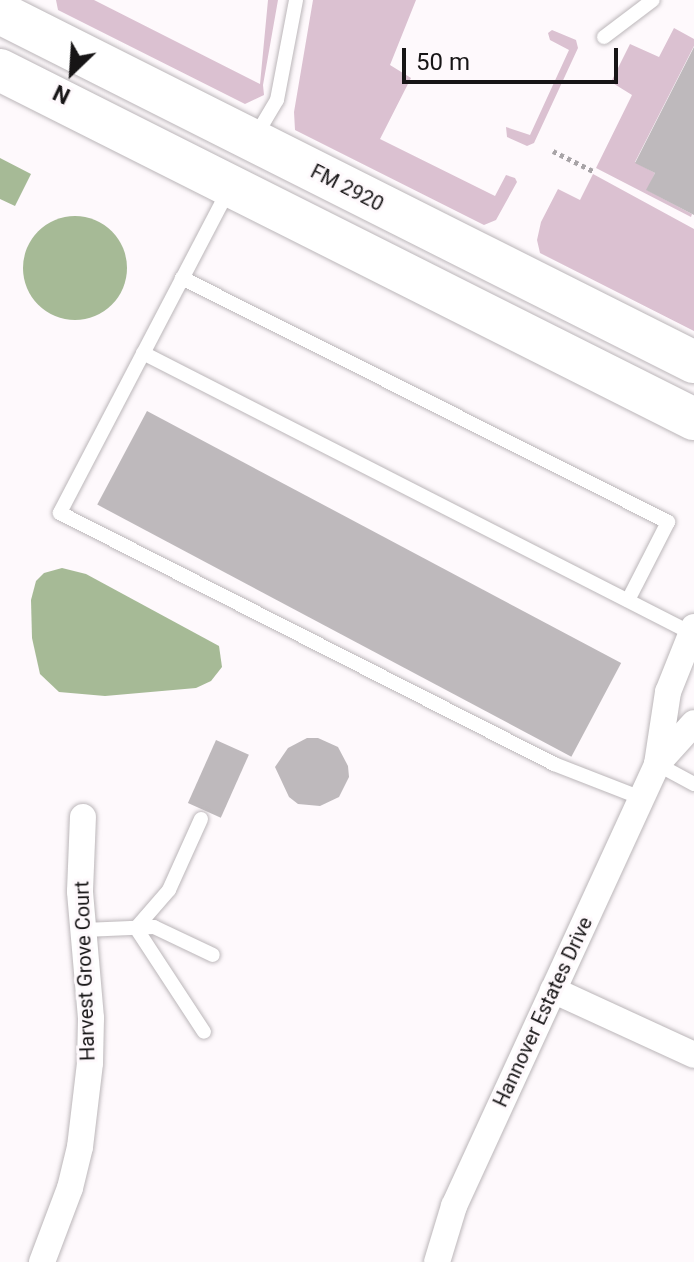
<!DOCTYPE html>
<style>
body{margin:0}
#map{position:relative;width:694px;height:1262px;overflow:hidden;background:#fef9fc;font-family:Roboto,sans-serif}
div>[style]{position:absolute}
.green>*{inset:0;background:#dbc1d1}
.water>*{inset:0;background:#a6ba96}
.round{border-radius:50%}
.building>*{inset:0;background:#beb9bc;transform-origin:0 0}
.path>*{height:5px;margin-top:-2.5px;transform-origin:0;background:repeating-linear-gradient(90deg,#a8a4a7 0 4px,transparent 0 8px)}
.roads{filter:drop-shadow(0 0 2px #bbb6b9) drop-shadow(0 0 2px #bbb6b9)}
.lane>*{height:14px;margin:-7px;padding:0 7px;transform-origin:7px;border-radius:7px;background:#fff}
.street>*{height:26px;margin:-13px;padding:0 13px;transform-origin:13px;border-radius:13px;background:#fff}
.primary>*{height:42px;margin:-21px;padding:0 21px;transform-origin:21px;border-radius:21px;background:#fff}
span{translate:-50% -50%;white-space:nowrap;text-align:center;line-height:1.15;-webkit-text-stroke:6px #fef9fc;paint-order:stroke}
.street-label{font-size:20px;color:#171516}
.north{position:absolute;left:32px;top:32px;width:80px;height:80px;-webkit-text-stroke:6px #fef9fc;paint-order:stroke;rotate:205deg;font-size:22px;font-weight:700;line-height:32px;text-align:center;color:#171516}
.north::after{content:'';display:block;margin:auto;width:28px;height:36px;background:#171516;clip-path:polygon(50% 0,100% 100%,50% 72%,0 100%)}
.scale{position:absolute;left:402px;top:48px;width:216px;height:36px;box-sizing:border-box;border:4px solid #171516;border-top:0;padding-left:10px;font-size:24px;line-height:28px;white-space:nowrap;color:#171516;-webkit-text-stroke:6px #fef9fc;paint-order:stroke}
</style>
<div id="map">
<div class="green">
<i style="clip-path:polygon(56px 0,94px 0,260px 84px,268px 0,278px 0,263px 85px,264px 95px,245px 104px,58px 10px)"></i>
<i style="clip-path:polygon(313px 0,416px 0,390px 65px,411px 78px,380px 139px,495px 196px,506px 175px,515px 178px,517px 182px,496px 220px,484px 225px,295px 130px,294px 112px)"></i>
<i style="clip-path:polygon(674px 28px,694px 39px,694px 46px,635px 162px,655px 173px,647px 190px,692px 214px,691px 217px,596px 168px,632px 95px,611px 82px,630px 44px,659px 57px)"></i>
<i style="clip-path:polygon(552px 30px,576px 40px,578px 48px,534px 143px,527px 146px,507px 137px,506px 127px,530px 135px,569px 50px,550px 40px,548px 33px)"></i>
<i style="clip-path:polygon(593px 174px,694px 229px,694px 331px,540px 253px,537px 240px,541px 222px,558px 189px,580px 200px)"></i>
</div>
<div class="water">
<i style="clip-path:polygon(0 158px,31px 174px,15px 206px,0 199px)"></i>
<i class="round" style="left:23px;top:216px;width:104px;height:104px"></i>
<i style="clip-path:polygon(62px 568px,86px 574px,219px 646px,222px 667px,211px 681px,196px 688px,105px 696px,59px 692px,40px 674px,32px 638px,31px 600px,36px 581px,44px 573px)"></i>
</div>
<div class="building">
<i style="clip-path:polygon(694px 47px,694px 215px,646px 190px,655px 173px,635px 163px)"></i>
<i style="left:147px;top:411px;width:537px;height:106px;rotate:28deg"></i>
<i style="clip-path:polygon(307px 738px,318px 738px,338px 747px,348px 766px,349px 777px,339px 797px,320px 806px,298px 804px,289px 797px,275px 767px,288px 748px)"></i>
<i style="left:216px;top:740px;width:36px;height:69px;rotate:24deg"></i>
</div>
<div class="path">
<i style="left:553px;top:151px;width:47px;rotate:26.6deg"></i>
</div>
<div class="roads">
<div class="lane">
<i style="left:604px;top:37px;width:61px;rotate:-37.1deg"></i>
<i style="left:255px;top:137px;width:43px;rotate:-59.3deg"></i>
<i style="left:277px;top:100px;width:102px;rotate:-79.2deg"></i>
<i style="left:228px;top:191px;width:363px;rotate:117.6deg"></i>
<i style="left:60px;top:513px;width:554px;rotate:26.93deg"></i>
<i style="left:554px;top:764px;width:93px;rotate:21.3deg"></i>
<i style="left:182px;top:278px;width:544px;rotate:26.66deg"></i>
<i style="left:668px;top:522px;width:88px;rotate:117.1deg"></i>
<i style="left:143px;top:353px;width:615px;rotate:27.06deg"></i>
<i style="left:657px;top:764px;width:42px;rotate:28.4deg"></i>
<i style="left:201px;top:819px;width:78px;rotate:114.3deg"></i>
<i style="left:169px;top:890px;width:50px;rotate:131deg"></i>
<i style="left:136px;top:928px;width:124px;rotate:56.8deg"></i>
<i style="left:84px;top:930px;width:70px;rotate:-2.5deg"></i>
<i style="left:154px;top:927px;width:65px;rotate:25.4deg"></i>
</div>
<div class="street">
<i style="left:657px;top:764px;width:55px;rotate:-47.9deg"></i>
<i style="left:553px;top:990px;width:155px;rotate:24.7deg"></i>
<i style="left:42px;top:1262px;width:79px;rotate:-69.3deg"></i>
<i style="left:70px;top:1188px;width:42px;rotate:-76.3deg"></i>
<i style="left:80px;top:1147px;width:85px;rotate:-83.2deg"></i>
<i style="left:90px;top:1063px;width:45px;rotate:-88.7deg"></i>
<i style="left:91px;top:1018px;width:127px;rotate:-95deg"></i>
<i style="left:80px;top:891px;width:74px;rotate:-87.7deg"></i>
<i style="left:437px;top:1262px;width:59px;rotate:-73.1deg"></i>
<i style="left:454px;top:1206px;width:486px;rotate:-65.3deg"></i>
<i style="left:657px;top:764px;width:73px;rotate:-81.3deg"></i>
<i style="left:668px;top:692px;width:70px;rotate:-68.2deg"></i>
</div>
<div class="primary">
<i style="left:0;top:13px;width:777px;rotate:26.7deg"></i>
<i style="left:0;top:70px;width:777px;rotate:26.7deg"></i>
</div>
</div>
<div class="street-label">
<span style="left:347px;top:188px;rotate:27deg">FM 2920</span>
<span style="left:85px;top:971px;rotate:-92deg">Harvest Grove Court</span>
<span style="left:543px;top:1012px;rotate:-65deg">Hannover Estates Drive</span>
</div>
<div class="north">N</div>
<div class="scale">50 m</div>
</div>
